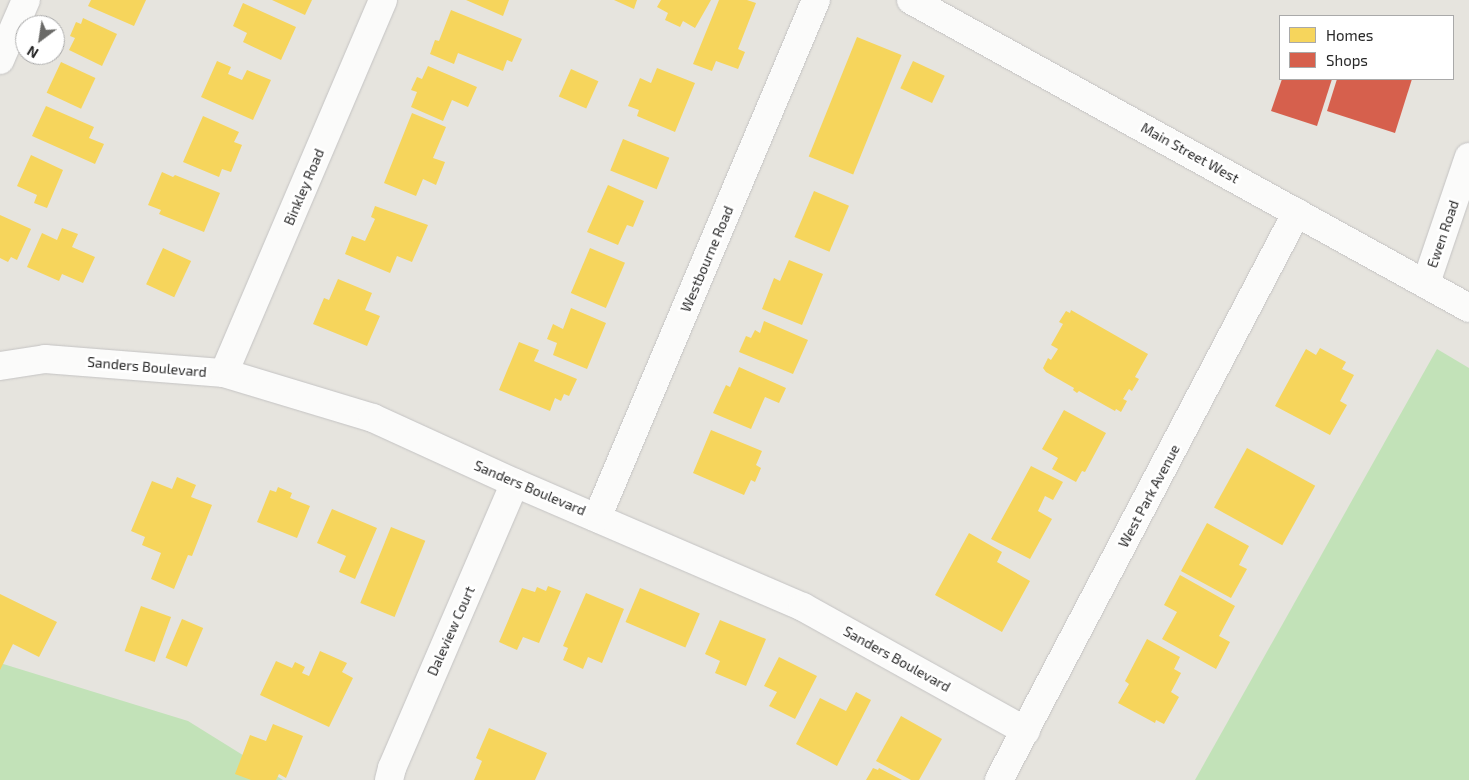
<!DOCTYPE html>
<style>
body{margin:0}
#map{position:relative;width:1469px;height:780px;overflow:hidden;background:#e6e4de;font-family:"Exo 2",sans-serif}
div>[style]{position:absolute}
.green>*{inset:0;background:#c2e2b8}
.homes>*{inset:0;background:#f6d55c;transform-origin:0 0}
.shops>*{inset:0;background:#d6604d}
.roads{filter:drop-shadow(0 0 1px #c4c3c3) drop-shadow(0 0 1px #c4c3c3)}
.minor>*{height:28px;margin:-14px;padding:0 14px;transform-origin:14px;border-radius:14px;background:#fbfbfa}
.secondary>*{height:28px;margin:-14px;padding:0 14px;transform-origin:14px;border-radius:14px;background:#fbfbfa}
span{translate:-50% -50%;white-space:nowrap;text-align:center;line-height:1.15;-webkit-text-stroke:5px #fff;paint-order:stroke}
.street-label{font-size:14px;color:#282828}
.legend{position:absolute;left:1279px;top:15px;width:175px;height:65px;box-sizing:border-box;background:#fff;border:1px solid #a9a9a9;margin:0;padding:6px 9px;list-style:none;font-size:15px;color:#282828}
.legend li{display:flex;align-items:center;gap:10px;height:25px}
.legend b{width:25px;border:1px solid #a9a9a9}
.north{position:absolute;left:15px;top:15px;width:50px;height:50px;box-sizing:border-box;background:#fff;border:1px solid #a9a9a9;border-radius:50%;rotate:211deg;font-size:14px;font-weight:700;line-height:20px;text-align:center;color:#282828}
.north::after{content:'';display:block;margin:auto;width:18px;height:22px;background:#6a6a68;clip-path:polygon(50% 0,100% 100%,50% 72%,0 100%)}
</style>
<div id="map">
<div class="green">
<i style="clip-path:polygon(1437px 349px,1469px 368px,1469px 780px,1195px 780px)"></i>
<i style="clip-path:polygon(0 663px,188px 721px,283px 780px,0 780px)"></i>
</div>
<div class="homes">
<i style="clip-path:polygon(91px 0,146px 0,134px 26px,88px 6px)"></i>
<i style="clip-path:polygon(272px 0,312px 0,305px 15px)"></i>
<i style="clip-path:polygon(466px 0,509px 0,503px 16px)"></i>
<i style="clip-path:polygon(614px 0,637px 0,634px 9px)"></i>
<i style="clip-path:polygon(661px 0,711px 0,695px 28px,683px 21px,680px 27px,665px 20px,668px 13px,657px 7px)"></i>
<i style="clip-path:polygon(719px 0,747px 0,756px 3px,738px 49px,745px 52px,738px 69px,716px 61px,712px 71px,693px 64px)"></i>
<i style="clip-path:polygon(243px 3px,296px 27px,281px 60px,243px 42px,247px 33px,233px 26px)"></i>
<i style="clip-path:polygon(451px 10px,522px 39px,512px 62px,507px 60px,503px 71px,458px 53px,454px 64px,430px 54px,435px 40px,439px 41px)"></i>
<i style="clip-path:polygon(83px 18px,117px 34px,102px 66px,69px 50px,75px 38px,70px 36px,76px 22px,81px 24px)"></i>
<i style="left:857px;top:37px;width:48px;height:129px;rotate:22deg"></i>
<i style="clip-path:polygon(217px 61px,231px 67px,228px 74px,242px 80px,247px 70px,271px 80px,253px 120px,201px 97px)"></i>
<i style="left:913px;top:61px;width:35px;height:30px;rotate:25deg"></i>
<i style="left:61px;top:62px;width:38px;height:34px;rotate:25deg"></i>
<i style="clip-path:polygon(428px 66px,477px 87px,468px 107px,452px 100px,443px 121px,411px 107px,417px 92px,411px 90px,417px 77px,422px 79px)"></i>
<i style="clip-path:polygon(657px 68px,695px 83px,675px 132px,637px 116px,639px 110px,628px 106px,640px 78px,651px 83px)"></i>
<i style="left:571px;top:69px;width:30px;height:30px;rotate:24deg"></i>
<i style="clip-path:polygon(46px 106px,94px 127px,89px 138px,104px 144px,95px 164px,32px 136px)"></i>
<i style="clip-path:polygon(412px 113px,446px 127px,433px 158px,445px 162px,436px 185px,423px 179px,416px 196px,384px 183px)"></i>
<i style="clip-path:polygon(203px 116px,239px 132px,234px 142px,242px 145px,231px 172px,222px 169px,219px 177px,183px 162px)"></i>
<i style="left:623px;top:139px;width:50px;height:34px;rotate:22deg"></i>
<i style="clip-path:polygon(31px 155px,63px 170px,47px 208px,34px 203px,37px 195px,17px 186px)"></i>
<i style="clip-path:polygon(162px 172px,173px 177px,175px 175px,220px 193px,204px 232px,159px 214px,161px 210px,148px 205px)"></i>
<i style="clip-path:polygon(608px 185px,644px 201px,633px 227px,627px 225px,618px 245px,587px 232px)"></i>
<i style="left:814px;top:191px;width:38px;height:50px;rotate:23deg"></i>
<i style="clip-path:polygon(375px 206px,428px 225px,412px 262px,397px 256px,390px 273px,345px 254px,352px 236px,365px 241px,375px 219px,371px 217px)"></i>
<i style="clip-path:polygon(0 215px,31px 229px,17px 260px,11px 257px,8px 262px,0 258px)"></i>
<i style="clip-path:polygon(62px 228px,78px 234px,72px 247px,95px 257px,83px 283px,62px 274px,59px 281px,27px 267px,42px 233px,57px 240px)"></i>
<i style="left:163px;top:248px;width:31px;height:40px;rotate:25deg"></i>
<i style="left:590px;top:248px;width:38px;height:49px;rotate:23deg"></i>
<i style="clip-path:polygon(789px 260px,823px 274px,802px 325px,762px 309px,774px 278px,780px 281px)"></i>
<i style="clip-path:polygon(338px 279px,372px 293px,365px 310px,380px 316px,367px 346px,313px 324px,324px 298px,329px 300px)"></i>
<i style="clip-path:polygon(571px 308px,606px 323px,587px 369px,553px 355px,557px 343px,547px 339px,553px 324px,563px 329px)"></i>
<i style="clip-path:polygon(1071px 310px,1148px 354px,1135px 377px,1139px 379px,1132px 391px,1129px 389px,1123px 399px,1127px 401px,1121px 412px,1116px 409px,1115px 411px,1079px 391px,1077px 393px,1073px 390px,1074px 388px,1046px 372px,1043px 368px,1048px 358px,1051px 360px,1058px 349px,1051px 345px,1063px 324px,1059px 322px,1066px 311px,1070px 313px)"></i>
<i style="clip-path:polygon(764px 321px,808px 340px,793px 374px,739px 352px,746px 336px,751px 338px,755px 330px,760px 333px)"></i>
<i style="clip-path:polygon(519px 342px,539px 350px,534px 361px,577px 379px,569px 396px,564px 394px,561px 401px,555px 398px,550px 411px,499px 390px)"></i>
<i style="clip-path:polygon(1320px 348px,1346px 362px,1342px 369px,1354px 375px,1340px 401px,1347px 405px,1330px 435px,1275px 406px,1306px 349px,1316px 355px)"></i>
<i style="clip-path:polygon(739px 367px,786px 388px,779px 403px,765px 397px,751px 429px,713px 413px,726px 385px,730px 387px)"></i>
<i style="clip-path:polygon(1064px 410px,1106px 433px,1085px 472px,1082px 471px,1076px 482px,1052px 469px,1058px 458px,1042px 449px)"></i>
<i style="clip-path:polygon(711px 430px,762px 451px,756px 465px,761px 468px,755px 482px,751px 480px,744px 495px,693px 473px)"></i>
<i style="left:1247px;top:448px;width:78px;height:68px;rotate:29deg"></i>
<i style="clip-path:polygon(1031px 466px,1063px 482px,1053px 500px,1045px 496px,1038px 511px,1052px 519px,1030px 559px,991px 539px)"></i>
<i style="clip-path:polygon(177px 477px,196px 485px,191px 497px,212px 505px,192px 556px,188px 555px,174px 589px,151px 579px,161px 553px,142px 545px,145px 537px,131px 531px,152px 481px,172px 489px)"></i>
<i style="clip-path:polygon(278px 487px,292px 493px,290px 498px,310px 506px,297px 538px,257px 522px,270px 490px,276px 492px)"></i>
<i style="clip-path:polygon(332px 509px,377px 528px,355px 579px,339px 572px,346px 556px,317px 543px)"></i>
<i style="clip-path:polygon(1207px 523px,1249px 546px,1239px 565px,1247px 569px,1231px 598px,1181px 571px)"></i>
<i style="left:391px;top:527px;width:37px;height:82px;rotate:22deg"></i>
<i style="clip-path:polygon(969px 533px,1002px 552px,997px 562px,1030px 581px,1002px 632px,935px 595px)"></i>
<i style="clip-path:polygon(1180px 575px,1235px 606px,1219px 636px,1230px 642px,1216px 669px,1162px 639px,1177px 612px,1164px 605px)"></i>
<i style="clip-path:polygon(548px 586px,561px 591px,539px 643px,523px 637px,517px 650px,499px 642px,522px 588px,535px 592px,537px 587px,546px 591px)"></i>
<i style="left:640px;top:588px;width:65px;height:37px;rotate:23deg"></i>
<i style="clip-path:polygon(586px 593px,624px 609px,602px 663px,588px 657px,583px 669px,563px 660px,568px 648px,563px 646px)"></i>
<i style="clip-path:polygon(0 594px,57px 622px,39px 657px,13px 644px,0 670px)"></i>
<i style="left:141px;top:606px;width:32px;height:48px;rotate:20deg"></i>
<i style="left:182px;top:619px;width:23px;height:42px;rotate:23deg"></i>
<i style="clip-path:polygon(720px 620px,766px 639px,746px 686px,715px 673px,720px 661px,705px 654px)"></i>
<i style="clip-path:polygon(1147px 639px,1180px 657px,1174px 669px,1181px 673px,1171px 692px,1179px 697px,1164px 724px,1156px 720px,1155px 723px,1118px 703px,1129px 684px,1125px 681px)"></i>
<i style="clip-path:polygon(320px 651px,347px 663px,342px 672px,353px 678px,329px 727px,260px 695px,276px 661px,292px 668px,295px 662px,305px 667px,302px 673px,309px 676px)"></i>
<i style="clip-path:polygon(779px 657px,817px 676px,795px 719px,769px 706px,777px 692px,764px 686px)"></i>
<i style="clip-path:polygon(856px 692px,871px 700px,837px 766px,796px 744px,820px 698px,846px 711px)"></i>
<i style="clip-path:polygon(901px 716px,942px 739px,919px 780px,911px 780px,876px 761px)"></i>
<i style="clip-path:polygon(273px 724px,303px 736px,286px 778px,279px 774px,276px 780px,251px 780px,235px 774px,250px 735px,266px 741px)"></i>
<i style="clip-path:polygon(489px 728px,547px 753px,535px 780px,474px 780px,482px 761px,476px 758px)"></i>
<i style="clip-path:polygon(873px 768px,878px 770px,879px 768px,902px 780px,866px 780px)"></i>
</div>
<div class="shops">
<i style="clip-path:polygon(1282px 79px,1332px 79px,1317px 126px,1271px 111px)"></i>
<i style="clip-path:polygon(1337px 79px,1412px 79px,1395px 133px,1327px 111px)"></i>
</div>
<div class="roads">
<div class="minor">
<i style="left:0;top:60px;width:65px;rotate:-66.6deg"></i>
<i style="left:1426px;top:283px;width:133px;rotate:-71.2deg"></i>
<i style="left:0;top:366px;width:46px;rotate:-8.8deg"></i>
<i style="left:45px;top:359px;width:180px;rotate:4.5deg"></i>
<i style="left:224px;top:373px;width:156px;rotate:16.8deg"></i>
<i style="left:373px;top:418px;width:156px;rotate:24.6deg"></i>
<i style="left:515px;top:483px;width:314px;rotate:23.3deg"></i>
<i style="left:803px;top:607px;width:255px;rotate:29.1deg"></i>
<i style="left:224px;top:373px;width:405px;rotate:-66.9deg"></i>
<i style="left:597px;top:518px;width:562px;rotate:-67.08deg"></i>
<i style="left:389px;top:780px;width:12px;rotate:-76deg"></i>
<i style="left:392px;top:768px;width:310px;rotate:-66.7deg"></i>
<i style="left:999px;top:780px;width:641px;rotate:-62.32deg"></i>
</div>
<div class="secondary">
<i style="left:911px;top:0;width:637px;rotate:28.9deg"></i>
</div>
</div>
<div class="street-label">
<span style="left:1190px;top:153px;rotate:29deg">Main Street West</span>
<span style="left:304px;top:187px;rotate:-67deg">Binkley Road</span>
<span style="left:1443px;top:234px;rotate:-71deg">Ewen Road</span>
<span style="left:707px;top:259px;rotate:-67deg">Westbourne Road</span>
<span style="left:147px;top:367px;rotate:5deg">Sanders Boulevard</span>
<span style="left:530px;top:488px;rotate:23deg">Sanders Boulevard</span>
<span style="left:1149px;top:496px;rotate:-62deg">West Park Avenue</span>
<span style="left:451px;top:631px;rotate:-66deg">Daleview Court</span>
<span style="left:897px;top:659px;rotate:29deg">Sanders Boulevard</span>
</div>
<ul class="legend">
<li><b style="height:14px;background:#f6d55c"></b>Homes</li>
<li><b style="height:14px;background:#d6604d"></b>Shops</li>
</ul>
<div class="north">N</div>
</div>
